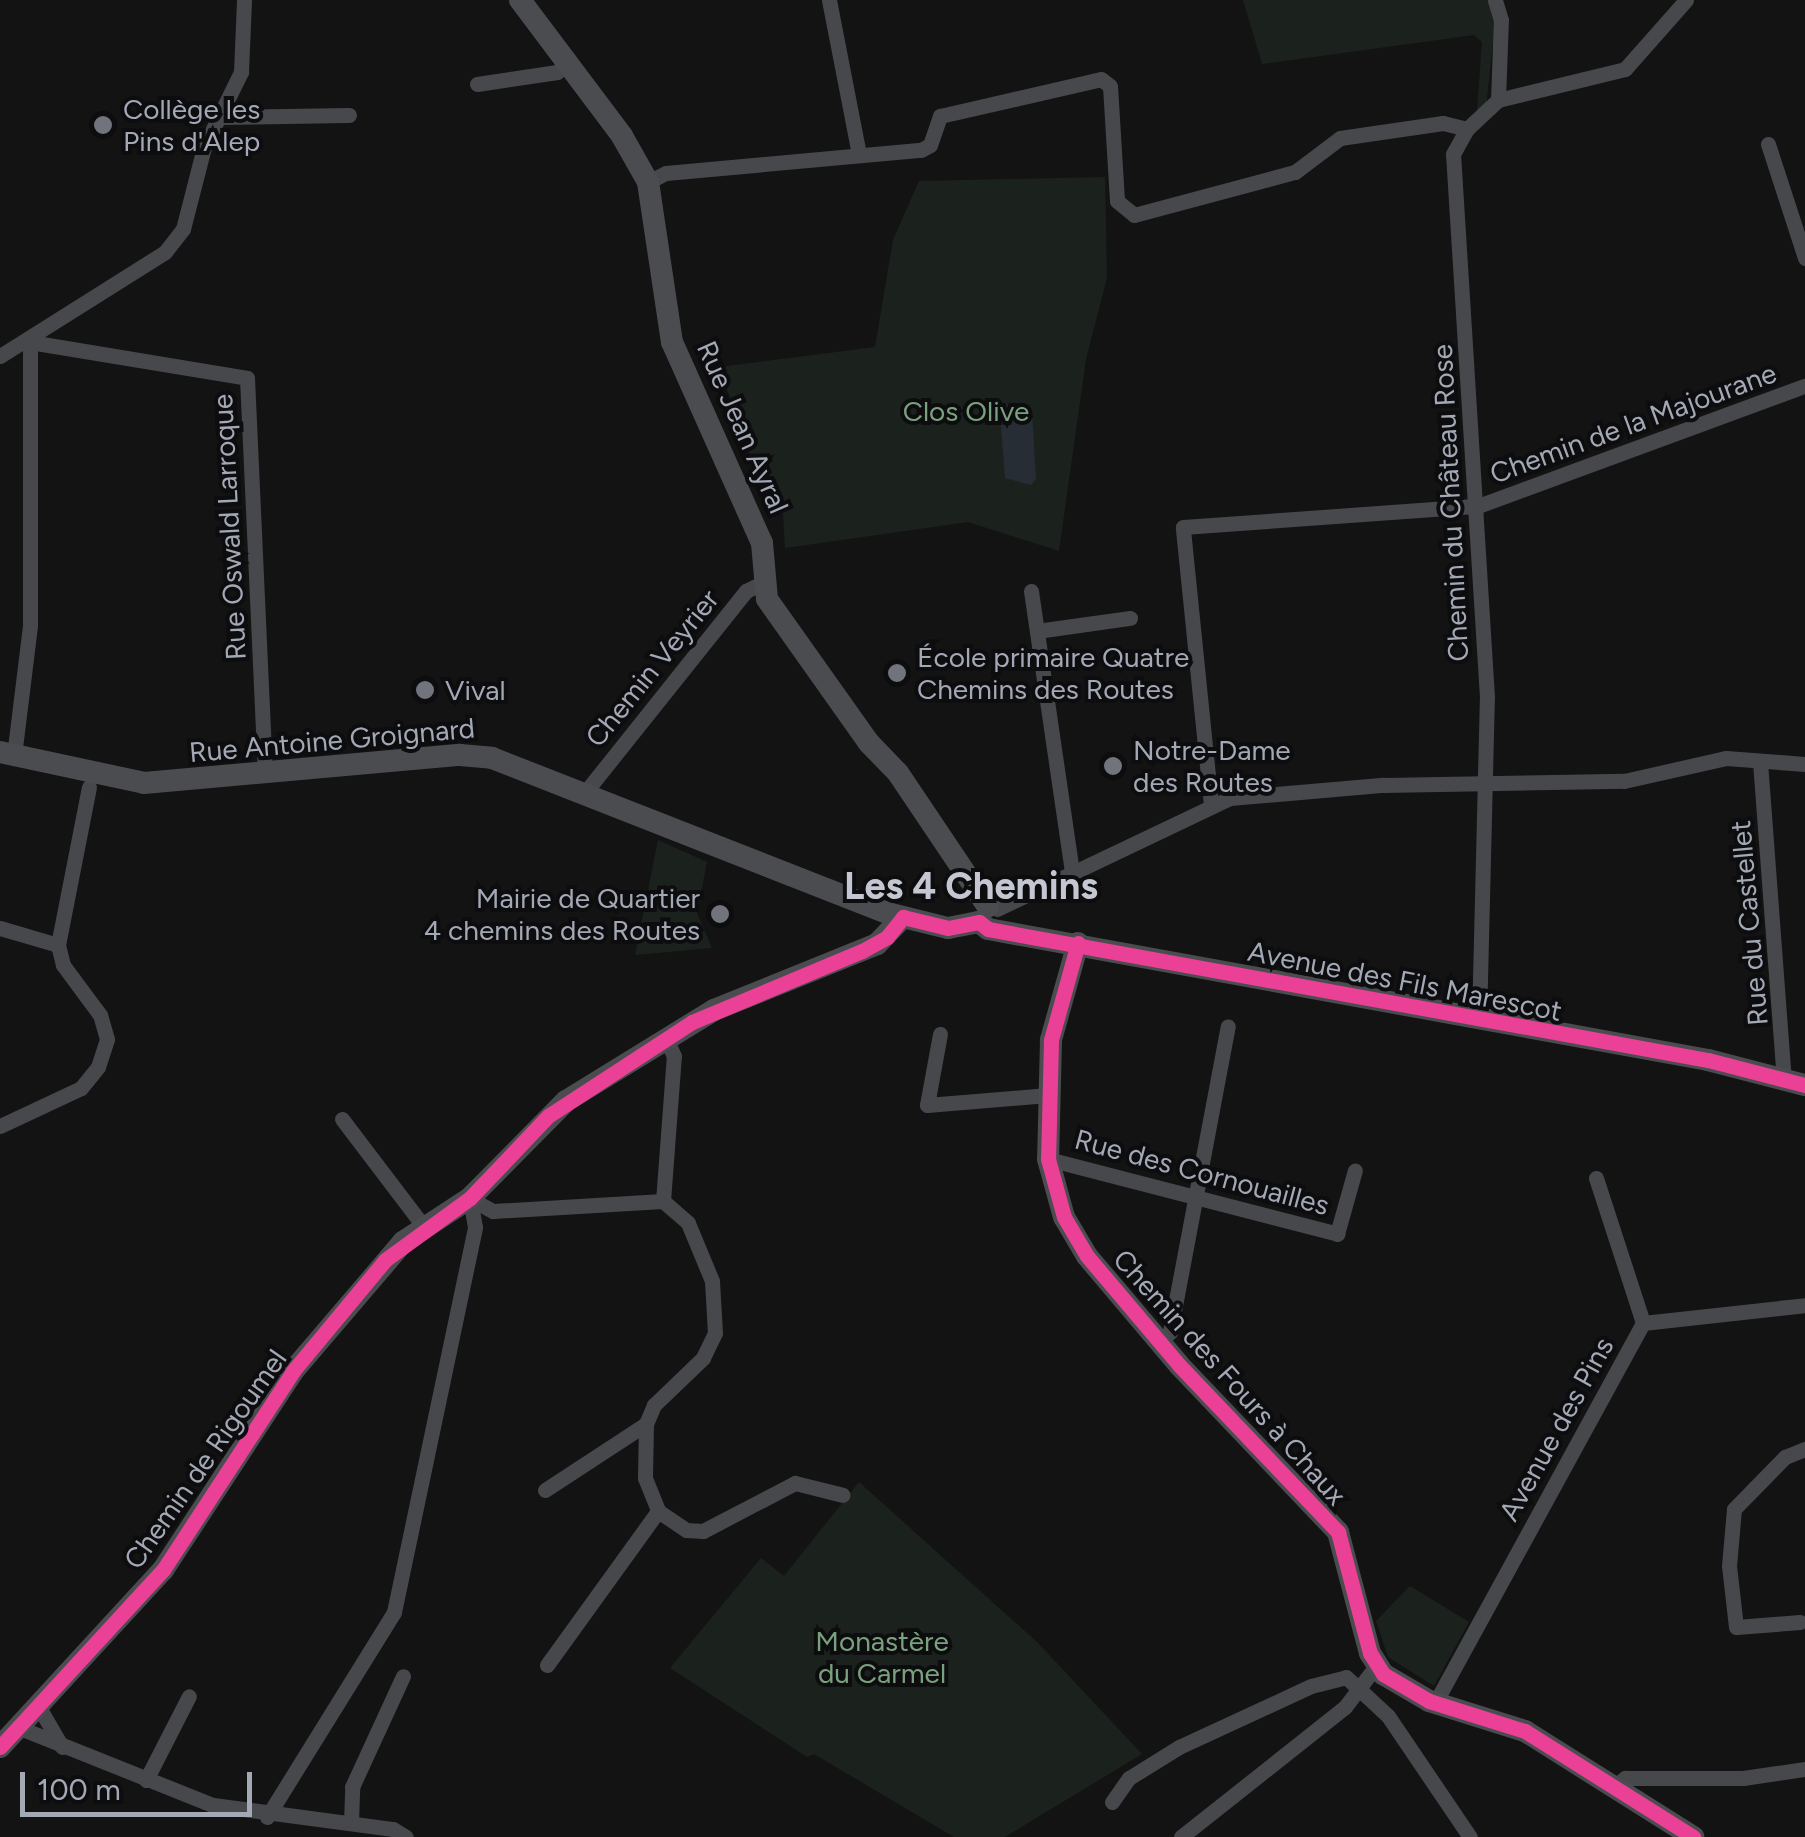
<!DOCTYPE html>
<meta charset="utf-8">
<style>
body{margin:0}
#map{position:relative;width:1805px;height:1837px;overflow:hidden;background:#131313;font-family:Figtree,sans-serif}
div>[style]{position:absolute}
.green>*{inset:0;background:#1b221d}
.water>*{inset:0;background:#262d35}
.street>*{height:15px;margin:-7.5px;padding:0 7.5px;transform-origin:7.5px;border-radius:7.5px;background:#47484c}
.secondary>*{height:22px;margin:-11px;padding:0 11px;transform-origin:11px;border-radius:11px;background:#4b4c50}
.cycleway>*{height:15px;margin:-7.5px;padding:0 7.5px;transform-origin:7.5px;border-radius:7.5px;background:#ea4096}
.dots>*{width:28px;height:28px;translate:-50% -50%;box-sizing:border-box;border:5px solid #0d0d0f;border-radius:50%}
span{translate:-50% -50%;white-space:nowrap;text-align:center;line-height:1.15;-webkit-text-stroke:8px #0d0d0f;paint-order:stroke}
.poi-label{font-size:28px;color:#a3a8b5}
.left{translate:0 -50%;text-align:left}
.right{translate:-100% -50%;text-align:right}
.park-label{font-size:28px;color:#7aa17d}
.street-label{font-size:28px;color:#a3a8b5}
.district-label{font-size:38px;color:#c4c7d1;font-weight:700}
.scale{position:absolute;left:20px;top:1772px;width:232px;height:45px;box-sizing:border-box;border:5px solid #a3a8b5;border-top:0;padding-left:12px;font-size:30px;line-height:35px;white-space:nowrap;color:#a3a8b5;-webkit-text-stroke:8px #0d0d0f;paint-order:stroke}
</style>
<div id="map">
<div class="green">
<i style="clip-path:polygon(1243px 0,1489px 0,1495px 23px,1486px 108px,1477px 110px,1482px 42px,1474px 35px,1262px 64px)"></i>
<i style="clip-path:polygon(1105px 177px,1107px 278px,1086px 359px,1059px 551px,968px 522px,785px 548px,783px 514px,770px 510px,719px 367px,875px 347px,893px 240px,919px 181px)"></i>
<i style="clip-path:polygon(658px 840px,707px 862px,697px 913px,712px 948px,635px 955px)"></i>
<i style="clip-path:polygon(859px 1482px,1037px 1642px,1142px 1754px,1005px 1837px,954px 1837px,814px 1754px,807px 1757px,670px 1668px,761px 1558px,784px 1576px)"></i>
<i style="clip-path:polygon(1410px 1586px,1469px 1622px,1434px 1686px,1388px 1657px,1376px 1621px)"></i>
</div>
<div class="water">
<i style="clip-path:polygon(1007px 405px,1032px 413px,1036px 479px,1031px 485px,1005px 478px,1000px 414px)"></i>
</div>
<div class="street">
<i style="left:829px;top:0;width:158px;rotate:79deg"></i>
<i style="left:477px;top:84px;width:81px;rotate:-8.5deg"></i>
<i style="left:557px;top:72px;width:13px;rotate:-42deg"></i>
<i style="left:1498px;top:100px;width:131px;rotate:-13.7deg"></i>
<i style="left:1625px;top:69px;width:92px;rotate:-48.5deg"></i>
<i style="left:220px;top:117px;width:129px;rotate:-0.9deg"></i>
<i style="left:1768px;top:144px;width:120px;rotate:72deg"></i>
<i style="left:648px;top:182px;width:20px;rotate:-27deg"></i>
<i style="left:666px;top:173px;width:256px;rotate:-5.2deg"></i>
<i style="left:921px;top:150px;width:10px;rotate:-29deg"></i>
<i style="left:930px;top:145px;width:31px;rotate:-71deg"></i>
<i style="left:940px;top:116px;width:165px;rotate:-12.9deg"></i>
<i style="left:1101px;top:79px;width:11px;rotate:38deg"></i>
<i style="left:1110px;top:86px;width:115px;rotate:86.5deg"></i>
<i style="left:1117px;top:201px;width:22px;rotate:39deg"></i>
<i style="left:1134px;top:215px;width:167px;rotate:-15deg"></i>
<i style="left:1295px;top:172px;width:56px;rotate:-37.1deg"></i>
<i style="left:1340px;top:138px;width:104px;rotate:-8.3deg"></i>
<i style="left:1443px;top:123px;width:25px;rotate:14deg"></i>
<i style="left:0;top:356px;width:195px;rotate:-32.2deg"></i>
<i style="left:165px;top:252px;width:29px;rotate:-52deg"></i>
<i style="left:183px;top:229px;width:85px;rotate:-75.6deg"></i>
<i style="left:204px;top:147px;width:84px;rotate:-63.7deg"></i>
<i style="left:241px;top:72px;width:72px;rotate:-87.6deg"></i>
<i style="left:1031px;top:591px;width:284px;rotate:81.7deg"></i>
<i style="left:1037px;top:631px;width:94px;rotate:-8deg"></i>
<i style="left:14px;top:756px;width:132px;rotate:-83deg"></i>
<i style="left:30px;top:625px;width:283px;rotate:-90deg"></i>
<i style="left:30px;top:342px;width:220px;rotate:9.4deg"></i>
<i style="left:247px;top:378px;width:394px;rotate:87.4deg"></i>
<i style="left:1760px;top:762px;width:318px;rotate:85.7deg"></i>
<i style="left:587px;top:790px;width:255px;rotate:-51.4deg"></i>
<i style="left:746px;top:591px;width:18px;rotate:-27deg"></i>
<i style="left:1211px;top:805px;width:279px;rotate:-95.8deg"></i>
<i style="left:1183px;top:527px;width:296px;rotate:-4.1deg"></i>
<i style="left:1478px;top:506px;width:348px;rotate:-20.2deg"></i>
<i style="left:997px;top:909px;width:258px;rotate:-25.5deg"></i>
<i style="left:1230px;top:798px;width:154px;rotate:-4.9deg"></i>
<i style="left:1383px;top:785px;width:241px;rotate:-1deg"></i>
<i style="left:1624px;top:781px;width:105px;rotate:-12.7deg"></i>
<i style="left:1726px;top:758px;width:79px;rotate:4.3deg"></i>
<i style="left:0;top:928px;width:60px;rotate:16.3deg"></i>
<i style="left:1479px;top:1021px;width:324px;rotate:-88.6deg"></i>
<i style="left:1487px;top:697px;width:544px;rotate:-93.58deg"></i>
<i style="left:1453px;top:154px;width:29px;rotate:-61deg"></i>
<i style="left:1467px;top:129px;width:42px;rotate:-43.1deg"></i>
<i style="left:1498px;top:100px;width:80px;rotate:-87.9deg"></i>
<i style="left:1501px;top:20px;width:21px;rotate:-107deg"></i>
<i style="left:940px;top:1034px;width:72px;rotate:100.4deg"></i>
<i style="left:927px;top:1105px;width:121px;rotate:-4.7deg"></i>
<i style="left:342px;top:1119px;width:136px;rotate:52.8deg"></i>
<i style="left:0;top:1126px;width:89px;rotate:-25.1deg"></i>
<i style="left:81px;top:1088px;width:27px;rotate:-51deg"></i>
<i style="left:98px;top:1067px;width:29px;rotate:-72deg"></i>
<i style="left:107px;top:1039px;width:25px;rotate:-106deg"></i>
<i style="left:100px;top:1015px;width:62px;rotate:-126.5deg"></i>
<i style="left:63px;top:965px;width:21px;rotate:-104deg"></i>
<i style="left:58px;top:945px;width:161px;rotate:-78.9deg"></i>
<i style="left:1048px;top:1159px;width:299px;rotate:14.5deg"></i>
<i style="left:1337px;top:1234px;width:66px;rotate:-74.3deg"></i>
<i style="left:1596px;top:1178px;width:152px;rotate:72deg"></i>
<i style="left:471px;top:1199px;width:25px;rotate:29deg"></i>
<i style="left:493px;top:1211px;width:170px;rotate:-3.4deg"></i>
<i style="left:663px;top:1201px;width:33px;rotate:41deg"></i>
<i style="left:688px;top:1223px;width:63px;rotate:67.5deg"></i>
<i style="left:712px;top:1281px;width:52px;rotate:86.7deg"></i>
<i style="left:715px;top:1333px;width:28px;rotate:116deg"></i>
<i style="left:703px;top:1358px;width:68px;rotate:136.2deg"></i>
<i style="left:654px;top:1405px;width:21px;rotate:113deg"></i>
<i style="left:646px;top:1424px;width:54px;rotate:91.1deg"></i>
<i style="left:645px;top:1478px;width:35px;rotate:68deg"></i>
<i style="left:658px;top:1511px;width:34px;rotate:34deg"></i>
<i style="left:686px;top:1530px;width:17px;rotate:3deg"></i>
<i style="left:703px;top:1531px;width:104px;rotate:-27.6deg"></i>
<i style="left:795px;top:1483px;width:49px;rotate:14deg"></i>
<i style="left:663px;top:1201px;width:145px;rotate:-85.7deg"></i>
<i style="left:674px;top:1056px;width:19px;rotate:-115deg"></i>
<i style="left:1643px;top:1323px;width:163px;rotate:-6.3deg"></i>
<i style="left:1159px;top:1342px;width:15px;rotate:-42deg"></i>
<i style="left:1170px;top:1332px;width:311px;rotate:-79.3deg"></i>
<i style="left:545px;top:1490px;width:121px;rotate:-33.2deg"></i>
<i style="left:1800px;top:1622px;width:64px;rotate:175.5deg"></i>
<i style="left:1736px;top:1627px;width:61px;rotate:-96.5deg"></i>
<i style="left:1729px;top:1566px;width:57px;rotate:-85deg"></i>
<i style="left:1734px;top:1509px;width:73px;rotate:-45.6deg"></i>
<i style="left:1785px;top:1457px;width:22px;rotate:-22deg"></i>
<i style="left:547px;top:1665px;width:190px;rotate:-54.2deg"></i>
<i style="left:1435px;top:1703px;width:433px;rotate:-61.3deg"></i>
<i style="left:40px;top:1709px;width:44px;rotate:59.9deg"></i>
<i style="left:20px;top:1728px;width:208px;rotate:21.8deg"></i>
<i style="left:213px;top:1805px;width:182px;rotate:7.6deg"></i>
<i style="left:393px;top:1829px;width:15px;rotate:32deg"></i>
<i style="left:146px;top:1780px;width:94px;rotate:-62.9deg"></i>
<i style="left:1615px;top:1786px;width:13px;rotate:-39deg"></i>
<i style="left:1625px;top:1778px;width:118px"></i>
<i style="left:1743px;top:1778px;width:63px;rotate:-8.3deg"></i>
<i style="left:1112px;top:1802px;width:29px;rotate:-55deg"></i>
<i style="left:1129px;top:1778px;width:59px;rotate:-31.8deg"></i>
<i style="left:1179px;top:1747px;width:145px;rotate:-24.8deg"></i>
<i style="left:1311px;top:1686px;width:36px;rotate:-14deg"></i>
<i style="left:1346px;top:1677px;width:57px;rotate:42.9deg"></i>
<i style="left:1388px;top:1716px;width:146px;rotate:55.9deg"></i>
<i style="left:267px;top:1817px;width:241px;rotate:-58.2deg"></i>
<i style="left:394px;top:1612px;width:393px;rotate:-78.1deg"></i>
<i style="left:475px;top:1227px;width:29px;rotate:-100deg"></i>
<i style="left:351px;top:1823px;width:36px;rotate:-88deg"></i>
<i style="left:352px;top:1787px;width:122px;rotate:-65.3deg"></i>
<i style="left:1181px;top:1837px;width:209px;rotate:-38.4deg"></i>
<i style="left:1345px;top:1707px;width:51px;rotate:-52.9deg"></i>
</div>
<div class="secondary">
<i style="left:520px;top:0;width:170px;rotate:53.1deg"></i>
<i style="left:622px;top:136px;width:53px;rotate:60.5deg"></i>
<i style="left:648px;top:182px;width:162px;rotate:81.5deg"></i>
<i style="left:672px;top:342px;width:220px;rotate:65.9deg"></i>
<i style="left:762px;top:543px;width:56px;rotate:84.9deg"></i>
<i style="left:767px;top:599px;width:176px;rotate:54.7deg"></i>
<i style="left:869px;top:743px;width:42px;rotate:46deg"></i>
<i style="left:898px;top:773px;width:161px;rotate:56.1deg"></i>
<i style="left:0;top:752px;width:147px;rotate:12.1deg"></i>
<i style="left:144px;top:783px;width:317px;rotate:-5.1deg"></i>
<i style="left:460px;top:755px;width:32px;rotate:5deg"></i>
<i style="left:492px;top:758px;width:428px;rotate:21.4deg"></i>
<i style="left:891px;top:914px;width:59px;rotate:13.8deg"></i>
<i style="left:948px;top:928px;width:32px;rotate:-11deg"></i>
<i style="left:979px;top:922px;width:11px;rotate:38deg"></i>
<i style="left:988px;top:929px;width:732px;rotate:10.31deg"></i>
<i style="left:1708px;top:1060px;width:100px;rotate:14.5deg"></i>
<i style="left:1078px;top:943px;width:101px;rotate:105.6deg"></i>
<i style="left:1051px;top:1040px;width:119px;rotate:91.4deg"></i>
<i style="left:1048px;top:1159px;width:60px;rotate:74.6deg"></i>
<i style="left:1064px;top:1217px;width:45px;rotate:59.5deg"></i>
<i style="left:1087px;top:1256px;width:143px;rotate:49.8deg"></i>
<i style="left:1179px;top:1365px;width:231px;rotate:46.4deg"></i>
<i style="left:1338px;top:1532px;width:125px;rotate:75.2deg"></i>
<i style="left:1370px;top:1653px;width:25px;rotate:58deg"></i>
<i style="left:1383px;top:1674px;width:53px;rotate:30.4deg"></i>
<i style="left:1429px;top:1701px;width:101px;rotate:17.4deg"></i>
<i style="left:1525px;top:1731px;width:199px;rotate:32.2deg"></i>
<i style="left:0;top:1747px;width:241px;rotate:-47.4deg"></i>
<i style="left:163px;top:1570px;width:238px;rotate:-56.8deg"></i>
<i style="left:293px;top:1371px;width:170px;rotate:-49.5deg"></i>
<i style="left:403px;top:1242px;width:80px;rotate:-33.3deg"></i>
<i style="left:470px;top:1198px;width:136px;rotate:-45.3deg"></i>
<i style="left:566px;top:1101px;width:174px;rotate:-31.6deg"></i>
<i style="left:714px;top:1010px;width:176px;rotate:-22deg"></i>
<i style="left:877px;top:944px;width:37px;rotate:-46deg"></i>
</div>
<div class="cycleway">
<i style="left:979px;top:922px;width:11px;rotate:38deg"></i>
<i style="left:988px;top:929px;width:732px;rotate:10.31deg"></i>
<i style="left:1708px;top:1060px;width:100px;rotate:14.5deg"></i>
<i style="left:1078px;top:943px;width:101px;rotate:105.6deg"></i>
<i style="left:1051px;top:1040px;width:119px;rotate:91.4deg"></i>
<i style="left:1048px;top:1159px;width:60px;rotate:74.6deg"></i>
<i style="left:1064px;top:1217px;width:45px;rotate:59.5deg"></i>
<i style="left:1087px;top:1256px;width:143px;rotate:49.8deg"></i>
<i style="left:1179px;top:1365px;width:231px;rotate:46.4deg"></i>
<i style="left:1338px;top:1532px;width:125px;rotate:75.2deg"></i>
<i style="left:1370px;top:1653px;width:25px;rotate:58deg"></i>
<i style="left:1383px;top:1674px;width:53px;rotate:30.4deg"></i>
<i style="left:1429px;top:1701px;width:101px;rotate:17.4deg"></i>
<i style="left:1525px;top:1731px;width:199px;rotate:32.2deg"></i>
<i style="left:0;top:1747px;width:241px;rotate:-47.4deg"></i>
<i style="left:163px;top:1570px;width:238px;rotate:-56.8deg"></i>
<i style="left:293px;top:1371px;width:144px;rotate:-50.3deg"></i>
<i style="left:385px;top:1260px;width:105px;rotate:-36.1deg"></i>
<i style="left:470px;top:1198px;width:113px;rotate:-46.4deg"></i>
<i style="left:548px;top:1116px;width:172px;rotate:-33.1deg"></i>
<i style="left:692px;top:1022px;width:184px;rotate:-22.7deg"></i>
<i style="left:862px;top:951px;width:29px;rotate:-29deg"></i>
<i style="left:887px;top:937px;width:26px;rotate:-51deg"></i>
<i style="left:903px;top:917px;width:46px;rotate:13.7deg"></i>
<i style="left:948px;top:928px;width:32px;rotate:-11deg"></i>
</div>
<div class="dots">
<i style="left:103px;top:125px;background:#71747c"></i>
<i style="left:897px;top:673px;background:#71747c"></i>
<i style="left:425px;top:690px;background:#71747c"></i>
<i style="left:1113px;top:766px;background:#71747c"></i>
<i style="left:720px;top:914px;background:#71747c"></i>
</div>
<div class="poi-label">
<span class="left" style="left:123px;top:125px">Collège les<br>Pins d'Alep</span>
<span class="left" style="left:917px;top:673px">École primaire Quatre<br>Chemins des Routes</span>
<span class="left" style="left:445px;top:690px">Vival</span>
<span class="left" style="left:1133px;top:766px">Notre-Dame<br>des Routes</span>
<span class="right" style="left:700px;top:914px">Mairie de Quartier<br>4 chemins des Routes</span>
</div>
<div class="park-label">
<span style="left:966px;top:411px">Clos Olive</span>
<span style="left:882px;top:1657px">Monastère<br>du Carmel</span>
</div>
<div class="street-label">
<span style="left:1633px;top:423px;rotate:-20deg">Chemin de la Majourane</span>
<span style="left:743px;top:427px;rotate:66deg">Rue Jean Ayral</span>
<span style="left:1450px;top:503px;rotate:-93deg">Chemin du Château Rose</span>
<span style="left:229px;top:527px;rotate:-93deg">Rue Oswald Larroque</span>
<span style="left:652px;top:668px;rotate:-51deg">Chemin Veyrier</span>
<span style="left:332px;top:740px;rotate:-5deg">Rue Antoine Groignard</span>
<span style="left:1749px;top:923px;rotate:-95deg">Rue du Castellet</span>
<span style="left:1405px;top:981px;rotate:11deg">Avenue des Fils Marescot</span>
<span style="left:1202px;top:1172px;rotate:15deg">Rue des Cornouailles</span>
<span style="left:1230px;top:1377px;rotate:48deg">Chemin des Fours à Chaux</span>
<span style="left:1556px;top:1429px;rotate:-61deg">Avenue des Pins</span>
<span style="left:205px;top:1459px;rotate:-55deg">Chemin de Rigoumel</span>
</div>
<div class="district-label">
<span style="left:971px;top:887px">Les 4 Chemins</span>
</div>
<div class="scale">100 m</div>
</div>
